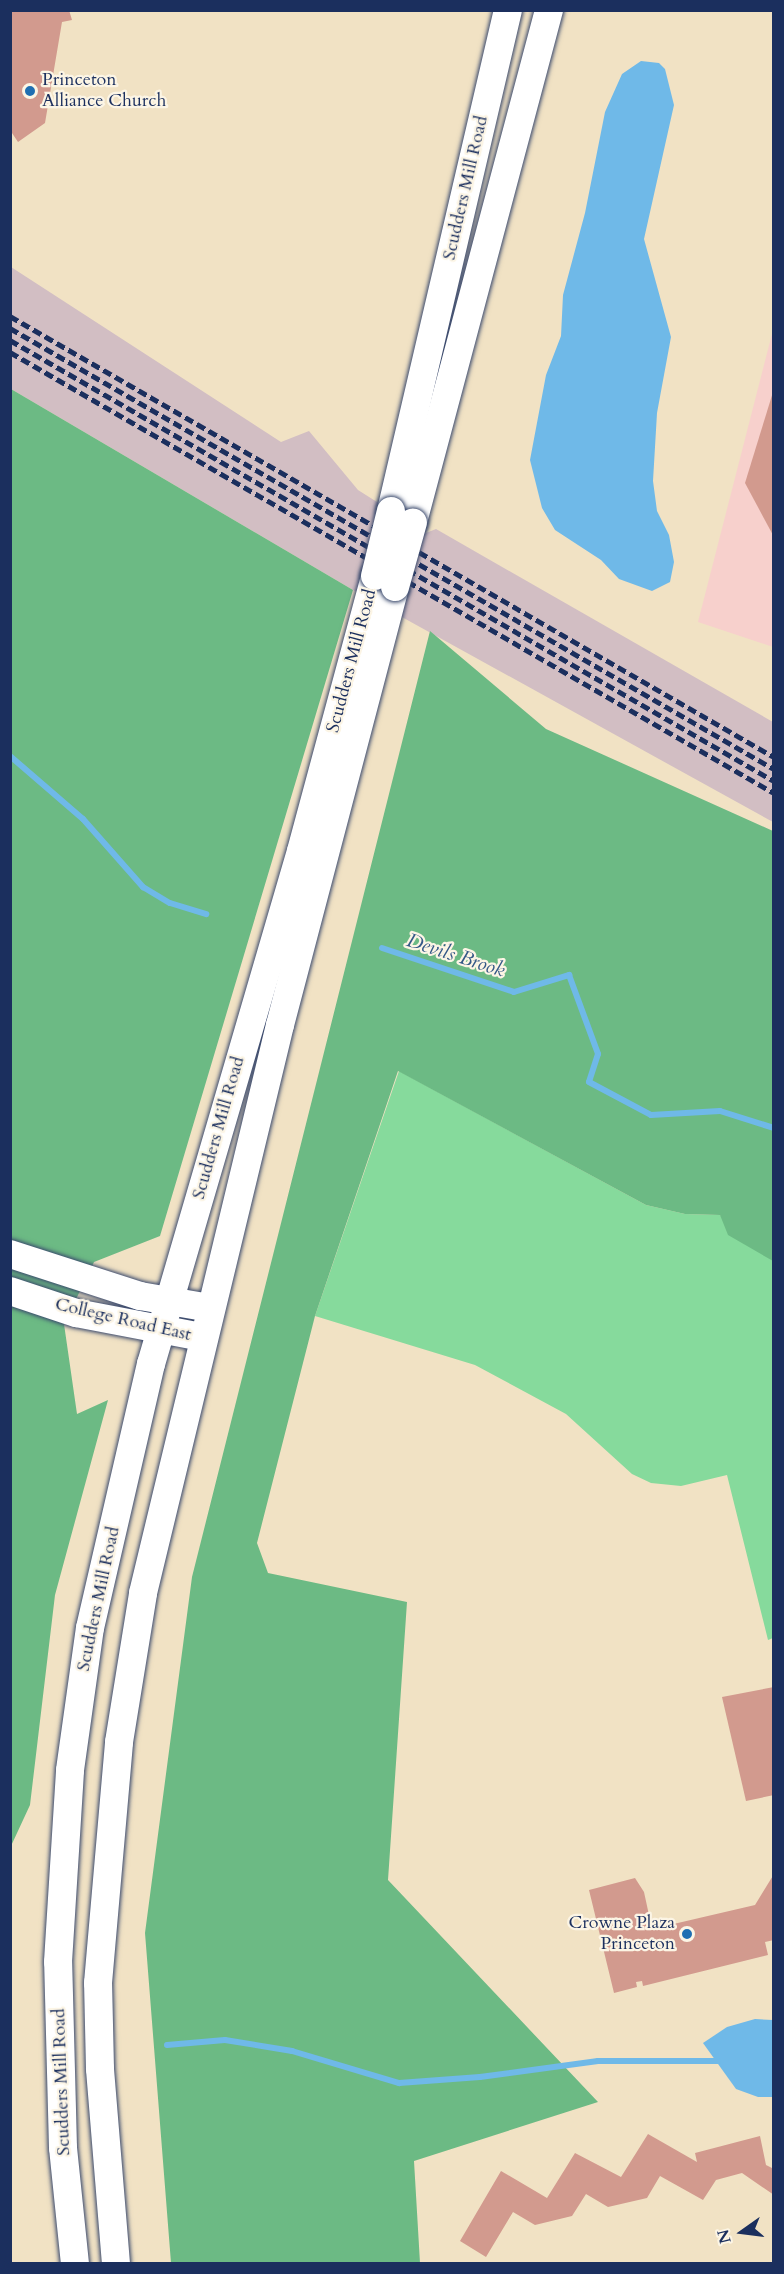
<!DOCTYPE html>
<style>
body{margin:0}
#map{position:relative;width:784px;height:2274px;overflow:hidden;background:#f1e2c4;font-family:Cardo,serif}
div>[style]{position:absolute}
.built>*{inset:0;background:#f7d0cc}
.industrial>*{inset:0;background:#d2bec3}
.green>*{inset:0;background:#86da9c}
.forest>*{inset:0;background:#6cba84}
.water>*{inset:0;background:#6fb9e8}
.stream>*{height:6px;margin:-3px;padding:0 3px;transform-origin:3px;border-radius:3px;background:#6fb9e8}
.building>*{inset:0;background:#d29a8e}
.roads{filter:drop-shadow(0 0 2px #3b4a6d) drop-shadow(0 0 2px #3b4a6d)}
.secondary>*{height:28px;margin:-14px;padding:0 14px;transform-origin:14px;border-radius:14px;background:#fff}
.rail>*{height:4.5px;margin-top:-2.25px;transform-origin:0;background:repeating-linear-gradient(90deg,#1b2f5e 0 9px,transparent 0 13.5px)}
.bridges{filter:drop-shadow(0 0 2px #3b4a6d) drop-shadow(0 0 2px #3b4a6d)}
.secondary-bridge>*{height:28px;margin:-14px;padding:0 14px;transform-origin:14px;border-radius:14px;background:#fff}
.dots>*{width:16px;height:16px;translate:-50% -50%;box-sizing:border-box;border:3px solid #fcf5e5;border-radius:50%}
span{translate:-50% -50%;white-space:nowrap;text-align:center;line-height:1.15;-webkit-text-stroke:4.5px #fcf5e5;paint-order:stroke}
.poi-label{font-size:18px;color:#1b2f5e}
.left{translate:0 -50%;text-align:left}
.right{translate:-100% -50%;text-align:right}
.street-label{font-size:18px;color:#1b2f5e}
.water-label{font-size:20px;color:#345887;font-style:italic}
.frame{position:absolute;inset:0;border:12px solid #1b2f5e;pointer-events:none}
.north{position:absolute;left:712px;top:2202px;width:60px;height:60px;-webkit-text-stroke:4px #fcf5e5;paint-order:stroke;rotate:256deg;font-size:16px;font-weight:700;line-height:24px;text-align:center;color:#1b2f5e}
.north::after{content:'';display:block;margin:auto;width:21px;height:27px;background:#1b2f5e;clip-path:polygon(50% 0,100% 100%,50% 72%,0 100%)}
</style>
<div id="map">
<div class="built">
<i style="clip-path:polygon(773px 330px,773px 647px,698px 622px)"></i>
</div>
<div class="industrial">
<i style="clip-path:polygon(11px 267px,281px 442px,309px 431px,358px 490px,426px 533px,436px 529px,773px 722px,773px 822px,353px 590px,11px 389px)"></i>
</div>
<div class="green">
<i style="clip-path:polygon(399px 1071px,646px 1205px,685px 1214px,720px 1215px,773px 1261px,773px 1638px,768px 1640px,727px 1475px,681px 1486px,651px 1483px,632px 1474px,566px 1414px,475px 1365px,315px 1316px)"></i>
</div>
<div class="forest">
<i style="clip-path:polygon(11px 389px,353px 590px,160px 1236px,94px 1262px,64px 1324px,77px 1414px,108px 1400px,55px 1595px,30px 1805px,11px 1846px)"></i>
<i style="clip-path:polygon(430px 631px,546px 729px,773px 831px,773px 1261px,728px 1235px,720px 1215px,685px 1214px,646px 1205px,398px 1071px,315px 1316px,257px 1543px,268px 1573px,407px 1602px,388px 1880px,598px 2102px,414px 2161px,420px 2263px,171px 2263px,145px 1933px,192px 1577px)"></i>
</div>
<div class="water">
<i style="clip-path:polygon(641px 61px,659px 63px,665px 69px,674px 105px,644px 239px,671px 337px,657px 413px,653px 481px,657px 511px,669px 535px,674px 562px,670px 582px,652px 591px,619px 579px,601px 560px,555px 530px,542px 508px,530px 460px,546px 375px,561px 336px,563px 295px,585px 213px,605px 112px,622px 74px)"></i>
<i style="clip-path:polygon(755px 2019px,773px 2020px,773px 2097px,758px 2097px,736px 2089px,703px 2043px,727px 2027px)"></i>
</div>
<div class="stream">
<i style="left:10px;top:756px;width:96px;rotate:40.8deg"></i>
<i style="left:83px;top:819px;width:91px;rotate:48.6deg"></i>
<i style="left:143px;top:887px;width:31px;rotate:31deg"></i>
<i style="left:170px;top:903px;width:38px;rotate:17deg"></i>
<i style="left:382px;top:948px;width:139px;rotate:18.4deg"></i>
<i style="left:514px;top:992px;width:58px;rotate:-17.2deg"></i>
<i style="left:569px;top:975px;width:84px;rotate:69.8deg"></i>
<i style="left:598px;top:1054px;width:29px;rotate:108deg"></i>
<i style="left:589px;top:1082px;width:70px;rotate:28deg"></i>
<i style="left:651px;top:1115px;width:69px;rotate:-3.3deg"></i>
<i style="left:720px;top:1111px;width:57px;rotate:17.5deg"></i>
<i style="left:167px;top:2045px;width:58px;rotate:-4.9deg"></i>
<i style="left:225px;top:2040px;width:68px;rotate:9.3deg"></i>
<i style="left:292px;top:2051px;width:112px;rotate:16.7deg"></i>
<i style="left:399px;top:2083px;width:81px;rotate:-4.2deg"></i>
<i style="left:480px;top:2077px;width:119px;rotate:-7.7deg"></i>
<i style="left:598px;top:2061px;width:120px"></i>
</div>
<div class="building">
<i style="clip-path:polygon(10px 10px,69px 10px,72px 20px,62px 22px,45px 123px,18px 142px,10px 130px)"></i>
<i style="clip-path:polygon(773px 392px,774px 392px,774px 537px,745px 483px)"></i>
<i style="clip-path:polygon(774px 1687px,774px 1795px,746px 1801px,722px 1697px)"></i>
<i style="clip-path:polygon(774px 1874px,774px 1940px,765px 1942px,768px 1955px,643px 1986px,642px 1981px,636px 1982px,637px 1987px,614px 1993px,589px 1890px,635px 1878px,644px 1892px,652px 1929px,755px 1905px)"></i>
<i style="clip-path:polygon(648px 2134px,697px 2162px,695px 2153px,760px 2136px,766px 2165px,774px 2169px,774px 2195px,742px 2173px,716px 2180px,703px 2200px,660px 2176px,647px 2198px,608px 2207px,586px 2194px,572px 2216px,535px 2225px,513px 2212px,486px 2257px,460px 2241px,501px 2171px,547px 2198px,575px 2153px,621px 2177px)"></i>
</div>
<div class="roads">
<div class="secondary">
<i style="left:391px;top:511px;width:514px;rotate:-76.86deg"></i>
<i style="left:413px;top:522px;width:530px;rotate:-75.12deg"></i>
<i style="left:10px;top:1254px;width:137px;rotate:17.9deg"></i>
<i style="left:140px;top:1296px;width:71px;rotate:9.7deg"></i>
<i style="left:10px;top:1291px;width:70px;rotate:18.4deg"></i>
<i style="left:76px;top:1313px;width:128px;rotate:10.8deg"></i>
<i style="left:75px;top:2264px;width:117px;rotate:-95.9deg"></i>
<i style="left:63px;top:2148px;width:186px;rotate:-91.5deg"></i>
<i style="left:58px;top:1962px;width:192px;rotate:-86.4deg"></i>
<i style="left:70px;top:1770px;width:143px;rotate:-82deg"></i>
<i style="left:90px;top:1628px;width:271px;rotate:-77deg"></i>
<i style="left:151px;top:1364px;width:534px;rotate:-73.7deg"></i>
<i style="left:301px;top:851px;width:285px;rotate:-74.9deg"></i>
<i style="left:116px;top:2264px;width:196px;rotate:-94.7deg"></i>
<i style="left:100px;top:2069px;width:86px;rotate:-91.3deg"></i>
<i style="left:98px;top:1983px;width:242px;rotate:-85deg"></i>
<i style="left:119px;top:1742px;width:151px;rotate:-80.8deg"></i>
<i style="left:143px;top:1593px;width:584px;rotate:-76.44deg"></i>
<i style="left:280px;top:1025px;width:453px;rotate:-75.3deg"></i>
</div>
</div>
<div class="rail">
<i style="left:10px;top:316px;width:882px;rotate:29.99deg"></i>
<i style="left:10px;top:328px;width:882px;rotate:29.99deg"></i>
<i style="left:10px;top:340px;width:882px;rotate:29.99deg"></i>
<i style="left:10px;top:352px;width:882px;rotate:29.99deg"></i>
</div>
<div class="bridges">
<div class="secondary-bridge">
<i style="left:375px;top:576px;width:67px;rotate:-76.2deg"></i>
<i style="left:395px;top:587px;width:67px;rotate:-74.5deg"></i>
</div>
</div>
<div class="dots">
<i style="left:30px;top:91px;background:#1f6fb2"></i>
<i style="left:687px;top:1934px;background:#1f6fb2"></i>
</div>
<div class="poi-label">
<span class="left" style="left:42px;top:91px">Princeton<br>Alliance Church</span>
<span class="right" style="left:675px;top:1934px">Crowne Plaza<br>Princeton</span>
</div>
<div class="street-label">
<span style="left:466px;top:188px;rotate:-77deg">Scudders Mill Road</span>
<span style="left:352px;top:661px;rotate:-75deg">Scudders Mill Road</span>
<span style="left:219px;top:1128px;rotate:-74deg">Scudders Mill Road</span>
<span style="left:123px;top:1320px;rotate:13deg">College Road East</span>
<span style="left:99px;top:1599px;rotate:-78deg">Scudders Mill Road</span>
<span style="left:62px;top:2082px;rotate:-92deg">Scudders Mill Road</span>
</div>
<div class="water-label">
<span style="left:456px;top:955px;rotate:18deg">Devils Brook</span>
</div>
<div class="frame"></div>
<div class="north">N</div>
</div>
